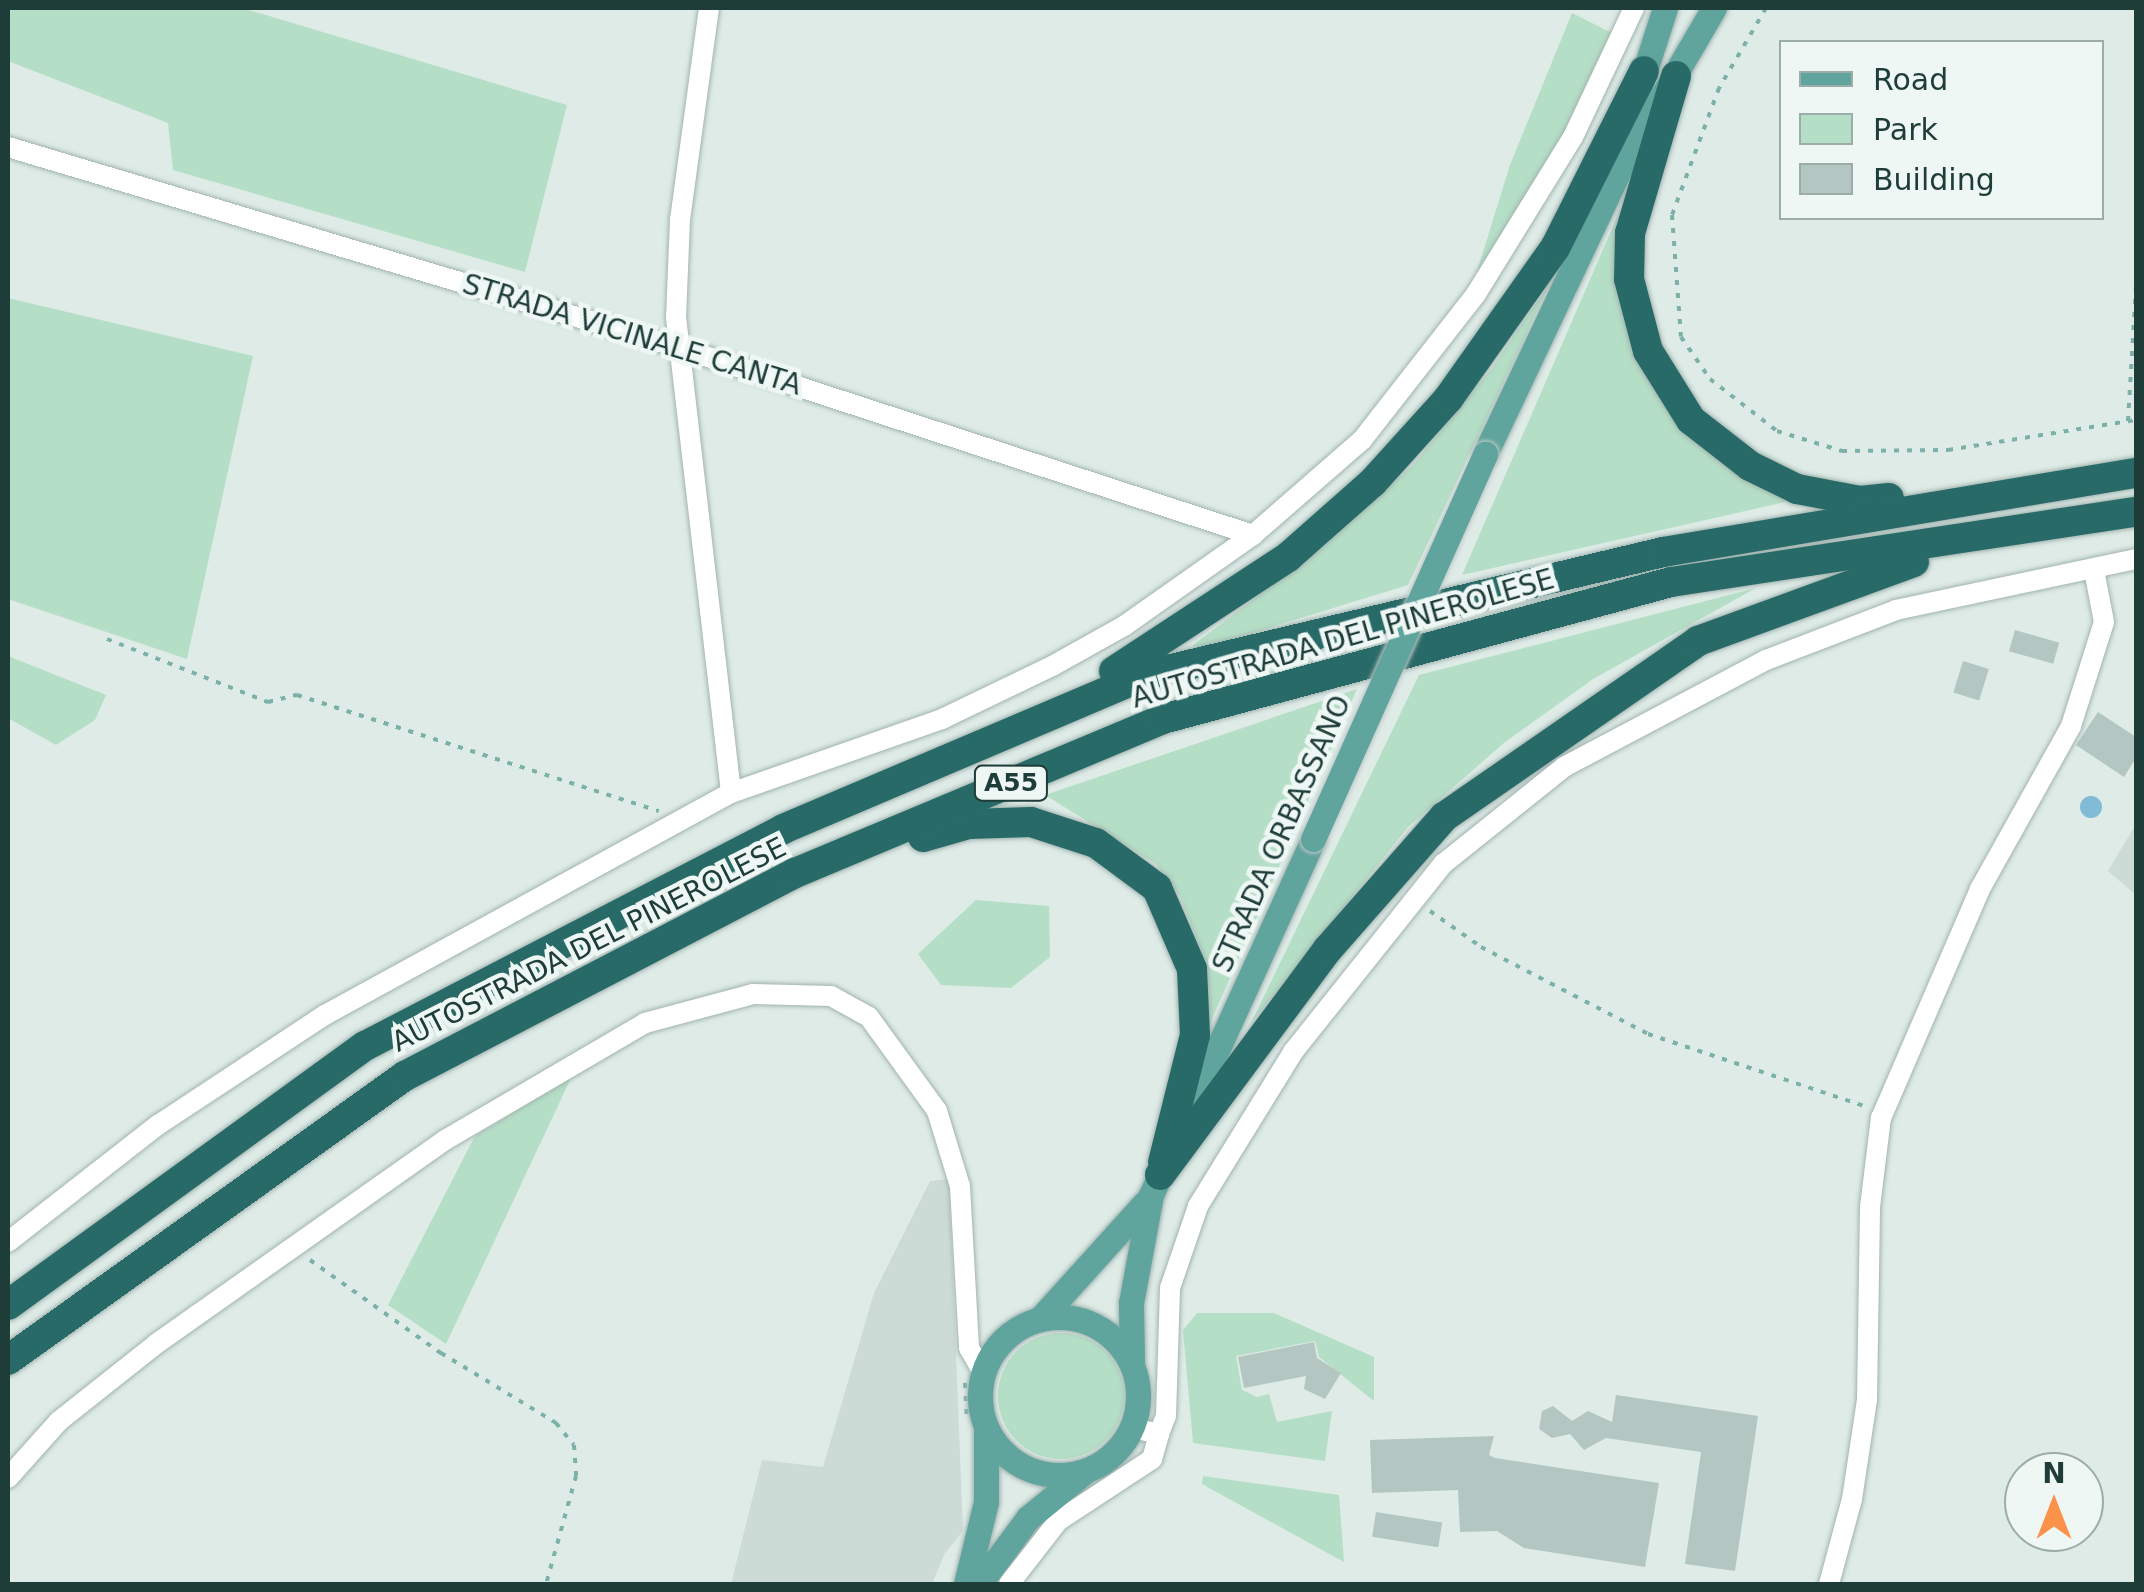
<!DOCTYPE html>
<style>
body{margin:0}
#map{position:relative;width:2144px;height:1592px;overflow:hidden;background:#deebe7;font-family:"DejaVu Sans",sans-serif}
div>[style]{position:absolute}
.built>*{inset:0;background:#ccdbd6}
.green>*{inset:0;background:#b5dec6}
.round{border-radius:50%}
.water>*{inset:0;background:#81bbd5}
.building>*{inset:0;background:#b3c6c1;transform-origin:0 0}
.path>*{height:4px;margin-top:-2px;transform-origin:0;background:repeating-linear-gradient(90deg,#7cb1a9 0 5px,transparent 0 13px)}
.roads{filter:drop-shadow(0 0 2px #a1b3af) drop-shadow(0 0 2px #a1b3af)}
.minor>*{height:20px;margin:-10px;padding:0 10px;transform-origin:10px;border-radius:10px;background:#fff}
.major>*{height:25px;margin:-12.5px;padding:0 12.5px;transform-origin:12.5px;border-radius:12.5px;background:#5fa49d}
.major>.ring{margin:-12.5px;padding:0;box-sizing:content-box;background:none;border:25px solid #5fa49d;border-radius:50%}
.highway>*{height:30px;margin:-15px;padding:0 15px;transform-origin:15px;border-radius:15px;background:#286a67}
.bridges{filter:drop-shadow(0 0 2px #c0c8c7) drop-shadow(0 0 2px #c0c8c7)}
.major-bridge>*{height:25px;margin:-12.5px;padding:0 12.5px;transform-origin:12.5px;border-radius:12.5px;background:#5fa49d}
span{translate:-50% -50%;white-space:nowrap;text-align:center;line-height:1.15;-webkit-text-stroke:9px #eef7f4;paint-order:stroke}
.shield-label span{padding:2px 8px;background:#eef7f4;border:2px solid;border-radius:8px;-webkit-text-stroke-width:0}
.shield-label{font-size:25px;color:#1e3c38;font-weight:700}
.street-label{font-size:28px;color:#1e3c38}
.frame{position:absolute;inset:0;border:10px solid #1e3c38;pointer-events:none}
.legend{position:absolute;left:1779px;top:40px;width:325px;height:180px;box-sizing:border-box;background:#eef7f4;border:2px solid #9baca9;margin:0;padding:12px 18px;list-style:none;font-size:30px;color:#1e3c38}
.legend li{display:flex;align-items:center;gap:20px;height:50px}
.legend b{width:50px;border:2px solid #9baca9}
.north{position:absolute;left:2004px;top:1452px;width:100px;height:100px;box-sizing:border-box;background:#eef7f4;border:2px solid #9baca9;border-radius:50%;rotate:0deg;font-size:28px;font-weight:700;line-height:40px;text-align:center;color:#1e3c38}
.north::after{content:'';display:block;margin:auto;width:35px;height:45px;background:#fc924a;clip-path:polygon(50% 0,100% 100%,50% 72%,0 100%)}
</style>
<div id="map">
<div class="built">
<i style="clip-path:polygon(2136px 824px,2136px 895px,2108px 871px)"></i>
<i style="clip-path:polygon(949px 1179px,963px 1531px,945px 1553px,932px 1584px,731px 1584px,762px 1460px,823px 1467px,874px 1293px,930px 1181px)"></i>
</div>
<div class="green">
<i style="clip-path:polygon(8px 8px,242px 8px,567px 105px,525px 272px,173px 170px,168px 123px,8px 61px)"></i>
<i style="clip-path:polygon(1572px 13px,1612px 33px,1562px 143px,1476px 275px,1510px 165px)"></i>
<i style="clip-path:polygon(1621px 208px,1619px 240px,1639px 358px,1794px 500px,1462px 575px)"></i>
<i style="clip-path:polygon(1550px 283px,1408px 585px,1197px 650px,1193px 645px,1322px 548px,1414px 464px,1493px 367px)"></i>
<i style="clip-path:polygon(8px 298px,253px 356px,187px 659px,8px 599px)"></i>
<i style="clip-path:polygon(1756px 588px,1593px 679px,1505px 742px,1408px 827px,1251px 1023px,1419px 675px)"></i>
<i style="clip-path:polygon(8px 656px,106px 695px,95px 720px,56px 745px,8px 718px)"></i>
<i style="clip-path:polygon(1357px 689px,1208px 1028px,1203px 955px,1180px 896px,1156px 864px,1045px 795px)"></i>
<i style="clip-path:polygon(976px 900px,1049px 906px,1050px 957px,1011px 988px,941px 985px,918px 954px)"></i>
<i style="clip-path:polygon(571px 1078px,446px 1344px,388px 1305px,475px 1136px)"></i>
<i style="clip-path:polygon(1197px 1313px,1274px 1313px,1374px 1357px,1374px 1401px,1319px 1357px,1315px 1341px,1236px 1356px,1242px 1390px,1257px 1397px,1269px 1394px,1277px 1422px,1332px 1411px,1325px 1461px,1193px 1443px,1183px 1330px)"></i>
<i class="round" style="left:998px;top:1333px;width:126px;height:126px"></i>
<i style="clip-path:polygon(1203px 1476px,1339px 1495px,1344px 1562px,1202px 1484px)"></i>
</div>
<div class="water">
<i class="round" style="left:2080px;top:796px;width:22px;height:22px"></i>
</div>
<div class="building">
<i style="left:2015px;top:630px;width:46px;height:22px;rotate:16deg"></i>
<i style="left:1963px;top:661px;width:27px;height:33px;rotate:17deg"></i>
<i style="clip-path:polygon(2098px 712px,2136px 737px,2136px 758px,2124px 777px,2076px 745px)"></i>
<i style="clip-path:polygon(1314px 1342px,1317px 1358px,1341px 1373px,1325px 1399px,1304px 1389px,1306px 1376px,1244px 1388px,1238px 1357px)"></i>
<i style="clip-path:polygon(1616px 1395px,1758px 1416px,1735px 1571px,1685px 1564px,1701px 1452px,1606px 1438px,1584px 1450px,1570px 1434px,1552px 1438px,1539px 1429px,1542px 1411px,1553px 1406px,1572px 1421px,1588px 1411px,1612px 1422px)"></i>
<i style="clip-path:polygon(1494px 1436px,1489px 1455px,1495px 1458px,1659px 1483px,1645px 1567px,1524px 1548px,1497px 1531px,1460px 1532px,1458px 1490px,1372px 1493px,1370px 1440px)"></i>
<i style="left:1376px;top:1512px;width:67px;height:25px;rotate:9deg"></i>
</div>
<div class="path">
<i style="left:1766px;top:8px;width:93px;rotate:120.4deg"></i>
<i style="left:1719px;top:88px;width:135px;rotate:110.3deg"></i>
<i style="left:1672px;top:215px;width:122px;rotate:85.8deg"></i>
<i style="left:1681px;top:337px;width:51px;rotate:55.4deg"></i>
<i style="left:1710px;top:379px;width:85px;rotate:37.8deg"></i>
<i style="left:1777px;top:431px;width:68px;rotate:17.1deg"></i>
<i style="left:1842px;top:451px;width:106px;rotate:-0.5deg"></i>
<i style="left:1948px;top:450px;width:190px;rotate:-9.1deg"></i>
<i style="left:2128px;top:421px;width:134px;rotate:-86.6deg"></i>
<i style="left:107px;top:639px;width:173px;rotate:21.4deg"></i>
<i style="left:268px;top:702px;width:30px;rotate:-14deg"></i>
<i style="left:297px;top:695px;width:380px;rotate:17.8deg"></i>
<i style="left:1430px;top:911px;width:62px;rotate:35.2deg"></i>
<i style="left:1481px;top:947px;width:188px;rotate:27.5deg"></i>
<i style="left:1648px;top:1034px;width:229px;rotate:18.4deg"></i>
<i style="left:310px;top:1260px;width:161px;rotate:35.4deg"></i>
<i style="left:441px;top:1353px;width:135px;rotate:31.3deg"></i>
<i style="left:556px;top:1423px;width:28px;rotate:51deg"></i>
<i style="left:574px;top:1445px;width:31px;rotate:86deg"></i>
<i style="left:576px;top:1476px;width:112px;rotate:105.5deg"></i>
<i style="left:965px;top:1383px;width:35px;rotate:87deg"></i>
</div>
<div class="roads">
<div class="minor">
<i style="left:709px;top:8px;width:213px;rotate:97.8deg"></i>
<i style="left:680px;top:219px;width:98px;rotate:92.3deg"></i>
<i style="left:676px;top:317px;width:479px;rotate:83.4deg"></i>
<i style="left:8px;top:147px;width:698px;rotate:16.64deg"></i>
<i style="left:677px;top:347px;width:606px;rotate:18.08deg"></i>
<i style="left:8px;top:1242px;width:190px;rotate:-38deg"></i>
<i style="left:158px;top:1125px;width:200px;rotate:-33.4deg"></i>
<i style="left:325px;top:1015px;width:463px;rotate:-28.7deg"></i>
<i style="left:731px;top:793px;width:224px;rotate:-19.3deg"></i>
<i style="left:942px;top:719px;width:124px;rotate:-25.7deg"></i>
<i style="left:1054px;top:665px;width:80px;rotate:-29.1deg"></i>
<i style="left:1124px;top:626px;width:158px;rotate:-35.2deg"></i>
<i style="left:1253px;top:535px;width:145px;rotate:-41.1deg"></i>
<i style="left:1362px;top:440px;width:185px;rotate:-52deg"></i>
<i style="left:1476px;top:294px;width:185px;rotate:-58.3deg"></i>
<i style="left:1573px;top:137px;width:143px;rotate:-64.7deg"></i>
<i style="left:1133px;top:1428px;width:27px;rotate:13deg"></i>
<i style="left:1159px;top:1434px;width:19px;rotate:-69deg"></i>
<i style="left:1166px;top:1416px;width:128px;rotate:-88.2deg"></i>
<i style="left:1170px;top:1288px;width:87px;rotate:-71.1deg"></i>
<i style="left:1198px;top:1206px;width:181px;rotate:-58.3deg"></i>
<i style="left:1293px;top:1052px;width:241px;rotate:-51.4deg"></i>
<i style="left:1443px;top:864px;width:155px;rotate:-38.7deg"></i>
<i style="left:1564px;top:767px;width:229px;rotate:-27.9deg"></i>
<i style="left:1766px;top:660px;width:139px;rotate:-21deg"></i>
<i style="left:1896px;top:610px;width:245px;rotate:-12deg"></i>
<i style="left:8px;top:1478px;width:76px;rotate:-48.2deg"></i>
<i style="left:59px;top:1421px;width:124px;rotate:-38.4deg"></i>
<i style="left:156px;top:1344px;width:354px;rotate:-35.2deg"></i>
<i style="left:445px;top:1140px;width:232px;rotate:-30.3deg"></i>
<i style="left:645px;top:1023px;width:112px;rotate:-15deg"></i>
<i style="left:753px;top:994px;width:78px;rotate:1.5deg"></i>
<i style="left:831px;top:996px;width:43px;rotate:28.9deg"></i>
<i style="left:869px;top:1017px;width:116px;rotate:54.1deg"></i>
<i style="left:937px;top:1111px;width:78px;rotate:73deg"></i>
<i style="left:960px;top:1186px;width:162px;rotate:86.8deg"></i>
<i style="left:969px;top:1348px;width:28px;rotate:60deg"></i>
<i style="left:1009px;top:1584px;width:80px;rotate:-52.1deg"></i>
<i style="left:1058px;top:1521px;width:113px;rotate:-33.4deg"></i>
<i style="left:1152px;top:1459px;width:26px;rotate:-74deg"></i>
<i style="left:1829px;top:1584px;width:88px;rotate:-74.9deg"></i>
<i style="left:1852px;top:1499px;width:100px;rotate:-81.4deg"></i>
<i style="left:1867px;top:1400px;width:193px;rotate:-89.1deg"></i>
<i style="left:1870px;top:1207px;width:90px;rotate:-83deg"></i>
<i style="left:1881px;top:1118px;width:249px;rotate:-66.6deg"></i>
<i style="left:1980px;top:889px;width:187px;rotate:-60.8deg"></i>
<i style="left:2071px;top:726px;width:109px;rotate:-72.4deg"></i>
<i style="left:2104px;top:622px;width:53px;rotate:-100.9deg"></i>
</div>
<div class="major">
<i style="left:1639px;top:89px;width:85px;rotate:-72.2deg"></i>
<i style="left:1485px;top:454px;width:312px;rotate:-64.7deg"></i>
<i style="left:1618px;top:172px;width:190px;rotate:-59.7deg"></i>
<i class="ring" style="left:980px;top:1317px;width:133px;height:133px"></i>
<i style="left:1041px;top:1318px;width:155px;rotate:-47.9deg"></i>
<i style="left:1132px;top:1362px;width:59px;rotate:-91deg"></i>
<i style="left:1131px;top:1303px;width:110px;rotate:-79.5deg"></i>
<i style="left:1151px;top:1195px;width:391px;rotate:-65.5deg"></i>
<i style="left:966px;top:1584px;width:84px;rotate:-76.3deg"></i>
<i style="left:986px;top:1502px;width:73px;rotate:-90deg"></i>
<i style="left:979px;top:1584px;width:82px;rotate:-53.4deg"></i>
<i style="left:1028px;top:1518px;width:72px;rotate:-39.4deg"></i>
</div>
<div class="highway">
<i style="left:1676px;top:76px;width:164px;rotate:106.3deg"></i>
<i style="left:1630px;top:233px;width:46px;rotate:91.2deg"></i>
<i style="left:1629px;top:279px;width:74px;rotate:75.2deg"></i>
<i style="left:1648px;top:351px;width:81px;rotate:58.1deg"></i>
<i style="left:1691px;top:420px;width:75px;rotate:37.9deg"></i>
<i style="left:1750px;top:466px;width:52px;rotate:26.1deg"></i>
<i style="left:1797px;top:489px;width:64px;rotate:10.8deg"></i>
<i style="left:1860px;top:501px;width:29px;rotate:-6deg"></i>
<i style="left:1114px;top:671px;width:208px;rotate:-33.2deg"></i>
<i style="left:1288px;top:557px;width:113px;rotate:-41.4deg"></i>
<i style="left:1373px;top:482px;width:112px;rotate:-47.9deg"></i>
<i style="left:1448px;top:399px;width:185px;rotate:-54.7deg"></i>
<i style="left:1555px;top:248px;width:198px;rotate:-63.3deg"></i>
<i style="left:923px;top:837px;width:48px;rotate:-15.8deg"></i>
<i style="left:969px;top:824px;width:62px;rotate:-1.8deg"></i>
<i style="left:1031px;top:822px;width:68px;rotate:17.9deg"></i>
<i style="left:1096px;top:843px;width:76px;rotate:36.4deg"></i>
<i style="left:1157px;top:888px;width:88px;rotate:66.6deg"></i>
<i style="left:1192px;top:969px;width:66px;rotate:87.4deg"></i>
<i style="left:1195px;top:1035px;width:131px;rotate:104.1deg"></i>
<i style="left:1160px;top:1175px;width:282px;rotate:-53.4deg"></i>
<i style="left:1328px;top:949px;width:176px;rotate:-48.7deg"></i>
<i style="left:1444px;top:817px;width:309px;rotate:-34.7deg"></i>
<i style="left:1698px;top:641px;width:230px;rotate:-20.1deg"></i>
<i style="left:8px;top:1305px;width:441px;rotate:-36deg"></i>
<i style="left:365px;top:1046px;width:471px;rotate:-27.4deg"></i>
<i style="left:783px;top:829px;width:394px;rotate:-23deg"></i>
<i style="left:1146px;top:675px;width:531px;rotate:-13.38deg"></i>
<i style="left:1663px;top:552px;width:480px;rotate:-9.5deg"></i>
<i style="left:8px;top:1360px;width:488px;rotate:-35.6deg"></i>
<i style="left:405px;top:1076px;width:440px;rotate:-27.5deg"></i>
<i style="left:795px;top:873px;width:399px;rotate:-22.7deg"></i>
<i style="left:1163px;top:719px;width:526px;rotate:-15.09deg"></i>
<i style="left:1671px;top:582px;width:470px;rotate:-8.6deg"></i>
</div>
</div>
<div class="bridges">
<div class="major-bridge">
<i style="left:1313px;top:839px;width:422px;rotate:-65.9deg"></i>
</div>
</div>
<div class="shield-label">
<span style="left:1011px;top:783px">A55</span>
</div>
<div class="street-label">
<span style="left:632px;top:335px;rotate:17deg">STRADA VICINALE CANTA</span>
<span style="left:1343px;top:639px;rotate:-16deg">AUTOSTRADA DEL PINEROLESE</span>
<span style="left:1282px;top:834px;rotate:-66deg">STRADA ORBASSANO</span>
<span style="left:589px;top:945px;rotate:-27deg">AUTOSTRADA DEL PINEROLESE</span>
</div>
<div class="frame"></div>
<ul class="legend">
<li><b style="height:12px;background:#5fa49d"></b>Road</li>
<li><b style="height:28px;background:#b5dec6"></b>Park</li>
<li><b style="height:28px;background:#b3c6c1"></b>Building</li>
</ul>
<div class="north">N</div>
</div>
